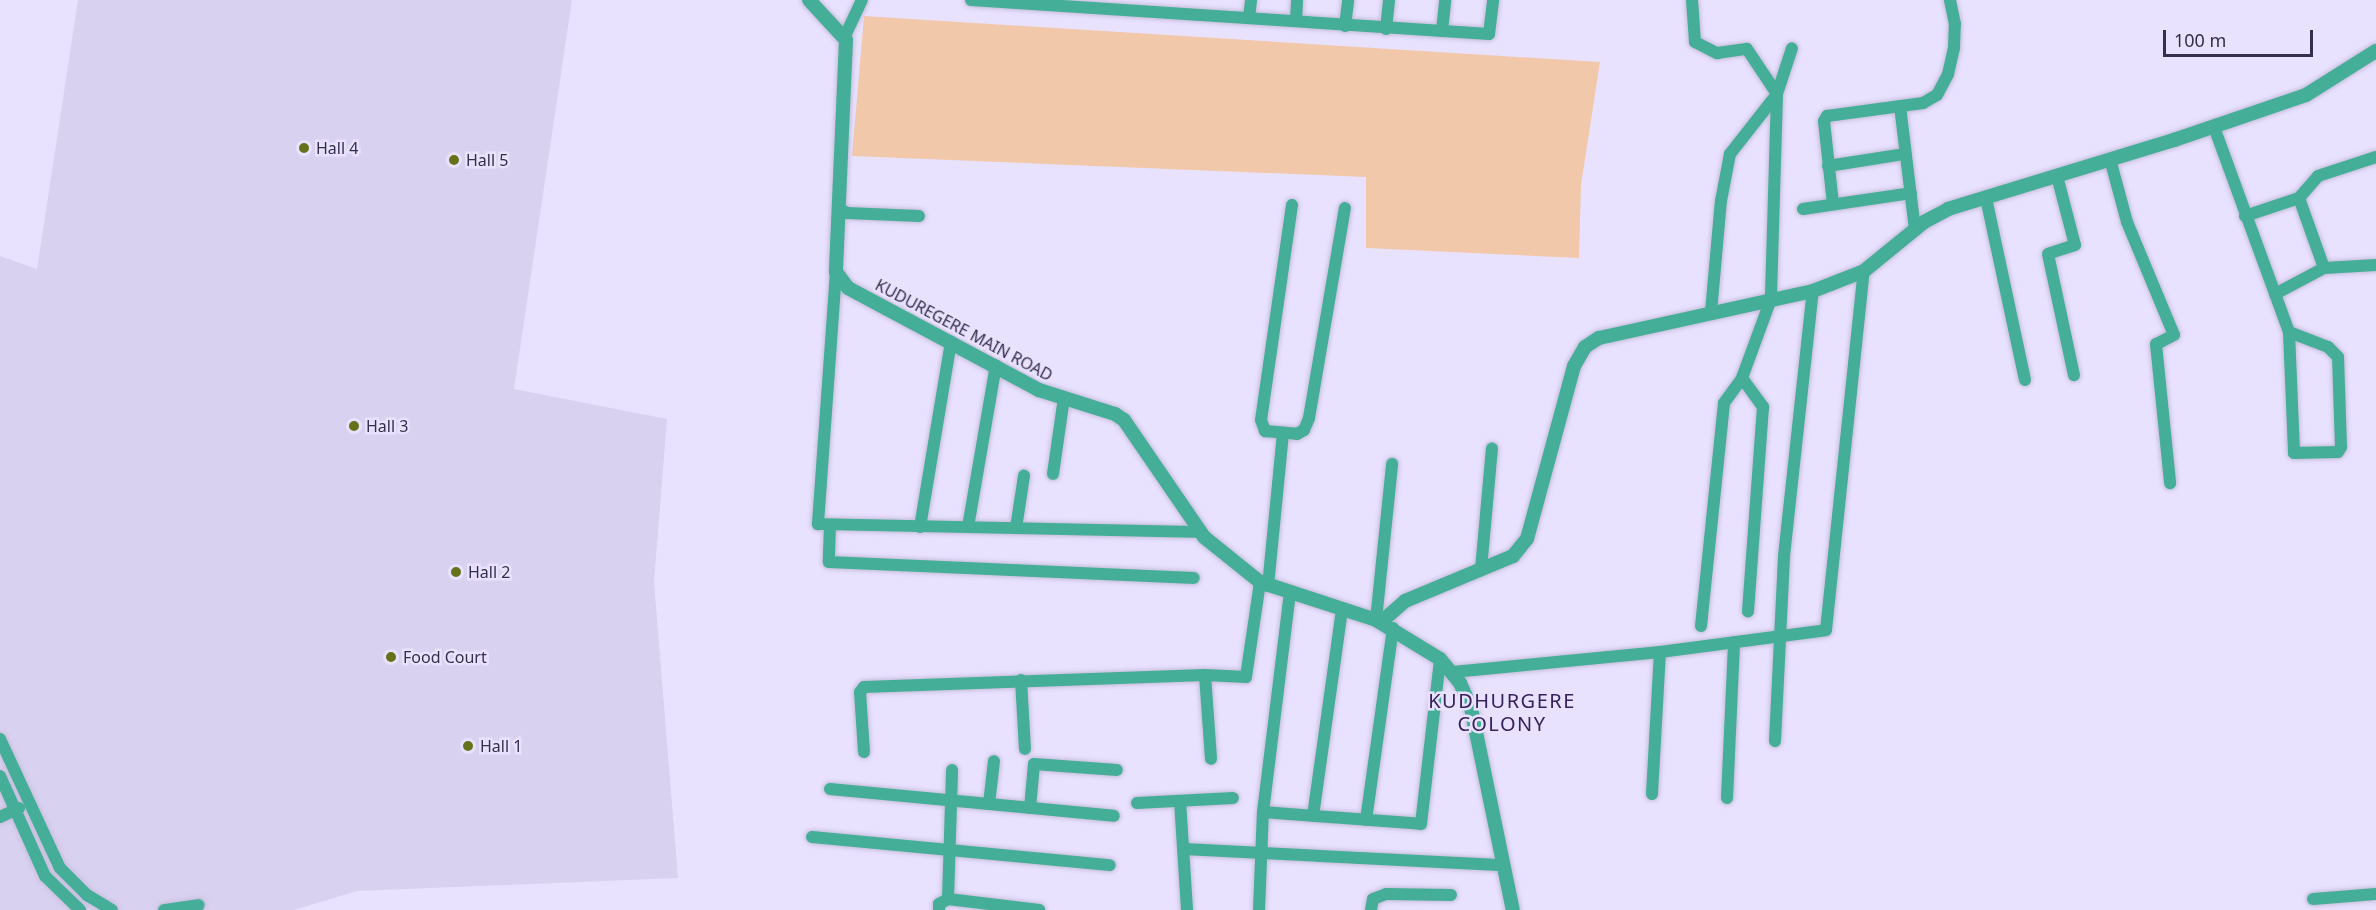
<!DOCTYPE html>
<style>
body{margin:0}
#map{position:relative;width:2376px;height:910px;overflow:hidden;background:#e9e2ff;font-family:"Noto Sans",sans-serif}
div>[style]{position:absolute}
.built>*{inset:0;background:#d9d1f0}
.green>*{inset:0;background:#f2c8ab}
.roads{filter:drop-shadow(0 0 2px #c5bedb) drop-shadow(0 0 2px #c5bedb)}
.minor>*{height:12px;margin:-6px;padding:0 6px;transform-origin:6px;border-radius:6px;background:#45ae98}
.tertiary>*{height:14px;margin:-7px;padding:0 7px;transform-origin:7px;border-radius:7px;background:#45ae98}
.dots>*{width:16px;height:16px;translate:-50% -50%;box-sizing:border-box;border:3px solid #e9e2ff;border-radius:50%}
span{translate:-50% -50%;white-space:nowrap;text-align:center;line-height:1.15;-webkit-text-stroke:5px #e9e2ff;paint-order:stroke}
.poi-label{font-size:16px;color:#362e4a}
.left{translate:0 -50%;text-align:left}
.street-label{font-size:16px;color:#362e4a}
.quarter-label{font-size:20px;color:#37225b;letter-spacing:1.5px}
.scale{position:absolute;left:2163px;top:30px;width:150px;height:27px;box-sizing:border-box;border:3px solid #362e4a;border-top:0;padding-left:8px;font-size:18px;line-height:21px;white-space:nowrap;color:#362e4a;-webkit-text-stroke:4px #e9e2ff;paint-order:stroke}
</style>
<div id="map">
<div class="built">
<i style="clip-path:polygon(78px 0,572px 0,514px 389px,667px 419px,654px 582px,678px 878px,357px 891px,294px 910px,0 910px,0 256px,37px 269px)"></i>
</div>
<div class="green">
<i style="clip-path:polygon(864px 16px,1600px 62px,1581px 185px,1579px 258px,1366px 248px,1366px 177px,852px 156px)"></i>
</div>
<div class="roads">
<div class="minor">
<i style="left:971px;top:0;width:519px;rotate:3.76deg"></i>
<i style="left:1489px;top:34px;width:34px;rotate:-83deg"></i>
<i style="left:1692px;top:0;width:42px;rotate:85.9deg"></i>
<i style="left:1695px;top:42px;width:25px;rotate:27deg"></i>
<i style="left:1717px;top:53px;width:30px;rotate:-8deg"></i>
<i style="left:1747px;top:49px;width:54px;rotate:56.3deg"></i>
<i style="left:1777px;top:94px;width:205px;rotate:91.7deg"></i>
<i style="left:1771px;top:299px;width:84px;rotate:110.2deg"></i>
<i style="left:1742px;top:378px;width:36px;rotate:54deg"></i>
<i style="left:1763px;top:407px;width:205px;rotate:94.2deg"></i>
<i style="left:1249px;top:17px;width:17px;rotate:-83deg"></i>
<i style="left:1296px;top:21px;width:21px;rotate:-87deg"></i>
<i style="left:1345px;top:26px;width:26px;rotate:-83deg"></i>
<i style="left:1386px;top:29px;width:29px;rotate:-84deg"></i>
<i style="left:1442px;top:31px;width:31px;rotate:-84deg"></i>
<i style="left:844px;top:38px;width:42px;rotate:-64.7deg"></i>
<i style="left:1900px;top:106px;width:125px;rotate:83.1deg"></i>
<i style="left:2214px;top:127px;width:218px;rotate:69.9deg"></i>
<i style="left:2289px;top:332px;width:121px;rotate:87.6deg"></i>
<i style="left:2294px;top:453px;width:44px;rotate:-1.3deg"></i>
<i style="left:2338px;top:452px;width:6px;rotate:-59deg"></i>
<i style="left:2341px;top:447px;width:90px;rotate:-91.9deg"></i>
<i style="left:2338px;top:357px;width:14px;rotate:-135deg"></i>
<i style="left:2328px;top:347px;width:42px;rotate:-159deg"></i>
<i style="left:2110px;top:159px;width:65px;rotate:74.9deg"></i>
<i style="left:2127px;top:222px;width:122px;rotate:67.4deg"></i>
<i style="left:2174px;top:335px;width:20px;rotate:153deg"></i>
<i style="left:2156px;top:344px;width:140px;rotate:84.2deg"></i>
<i style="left:1828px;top:166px;width:78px;rotate:-8.9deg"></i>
<i style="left:2057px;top:176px;width:71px;rotate:75.4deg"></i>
<i style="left:2075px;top:245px;width:28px;rotate:162deg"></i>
<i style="left:2048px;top:254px;width:124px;rotate:77.9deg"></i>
<i style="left:1986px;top:198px;width:186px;rotate:77.9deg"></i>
<i style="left:2299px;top:198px;width:29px;rotate:-49deg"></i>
<i style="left:2318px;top:176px;width:61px;rotate:-18.1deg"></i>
<i style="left:1833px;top:204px;width:83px;rotate:-96.2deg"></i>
<i style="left:1824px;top:121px;width:6px;rotate:-59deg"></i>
<i style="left:1827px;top:116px;width:97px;rotate:-7.7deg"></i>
<i style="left:1923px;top:103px;width:16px;rotate:-30deg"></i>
<i style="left:1937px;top:95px;width:24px;rotate:-62deg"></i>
<i style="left:1948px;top:74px;width:27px;rotate:-77deg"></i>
<i style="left:1954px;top:48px;width:24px;rotate:-88deg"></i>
<i style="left:1955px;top:24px;width:25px;rotate:-102deg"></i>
<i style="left:1292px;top:205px;width:217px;rotate:98.2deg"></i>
<i style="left:1261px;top:420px;width:12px;rotate:70deg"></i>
<i style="left:1265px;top:431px;width:32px;rotate:5deg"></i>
<i style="left:1297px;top:434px;width:8px;rotate:-30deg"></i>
<i style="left:1304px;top:430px;width:13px;rotate:-67deg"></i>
<i style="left:1309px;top:418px;width:213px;rotate:-80.3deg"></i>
<i style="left:839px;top:208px;width:9px;rotate:32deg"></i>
<i style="left:847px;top:213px;width:72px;rotate:2.4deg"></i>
<i style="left:1803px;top:209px;width:109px;rotate:-8.4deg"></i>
<i style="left:2245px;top:216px;width:57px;rotate:-18.4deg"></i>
<i style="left:2299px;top:198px;width:74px;rotate:70.3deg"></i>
<i style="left:836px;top:272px;width:253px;rotate:94.1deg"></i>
<i style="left:818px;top:524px;width:382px;rotate:1.2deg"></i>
<i style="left:2275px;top:294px;width:55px;rotate:-28deg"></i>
<i style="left:2324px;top:268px;width:52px;rotate:-3.3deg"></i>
<i style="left:1711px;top:312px;width:111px;rotate:-84.9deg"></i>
<i style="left:1721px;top:201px;width:48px;rotate:-79.2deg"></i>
<i style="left:1730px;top:154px;width:76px;rotate:-51.9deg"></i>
<i style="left:1777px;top:94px;width:48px;rotate:-71.9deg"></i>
<i style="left:1053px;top:474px;width:77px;rotate:-81.8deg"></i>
<i style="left:830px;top:525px;width:37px;rotate:92deg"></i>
<i style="left:829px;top:562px;width:365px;rotate:2.5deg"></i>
<i style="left:920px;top:527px;width:188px;rotate:-80.5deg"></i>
<i style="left:968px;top:527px;width:164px;rotate:-80.2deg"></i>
<i style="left:1016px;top:528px;width:53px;rotate:-81.3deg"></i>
<i style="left:1481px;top:569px;width:121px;rotate:-84.8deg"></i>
<i style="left:1268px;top:586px;width:154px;rotate:-84.4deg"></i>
<i style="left:1376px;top:620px;width:157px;rotate:-84.1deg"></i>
<i style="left:1701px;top:626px;width:224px;rotate:-84.1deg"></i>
<i style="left:1724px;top:403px;width:31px;rotate:-54deg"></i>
<i style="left:1453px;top:672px;width:208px;rotate:-5.5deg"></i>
<i style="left:1660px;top:652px;width:167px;rotate:-7.5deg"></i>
<i style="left:1826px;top:630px;width:361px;rotate:-84deg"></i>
<i style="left:1205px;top:675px;width:84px;rotate:85.9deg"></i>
<i style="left:1021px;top:680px;width:69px;rotate:86.7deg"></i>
<i style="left:0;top:739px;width:142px;rotate:65.1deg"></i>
<i style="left:60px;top:868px;width:38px;rotate:45deg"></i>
<i style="left:87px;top:895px;width:29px;rotate:31deg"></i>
<i style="left:1775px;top:741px;width:185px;rotate:-87.2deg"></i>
<i style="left:1784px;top:556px;width:267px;rotate:-83.8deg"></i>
<i style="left:864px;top:752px;width:60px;rotate:-93.8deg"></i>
<i style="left:860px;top:692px;width:6px;rotate:-51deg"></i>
<i style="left:864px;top:687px;width:341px;rotate:-2deg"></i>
<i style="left:1205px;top:675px;width:41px;rotate:2.8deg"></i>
<i style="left:1246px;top:677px;width:96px;rotate:-81.6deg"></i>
<i style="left:0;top:776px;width:110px;rotate:65.8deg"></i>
<i style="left:45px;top:876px;width:49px;rotate:44.2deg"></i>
<i style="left:830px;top:789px;width:285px;rotate:5.4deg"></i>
<i style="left:1652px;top:794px;width:142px;rotate:-86.8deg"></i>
<i style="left:1727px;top:798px;width:156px;rotate:-87.4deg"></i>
<i style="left:1180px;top:801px;width:109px;rotate:86.3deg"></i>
<i style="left:1137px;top:803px;width:96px;rotate:-3deg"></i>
<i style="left:989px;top:804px;width:43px;rotate:-83.4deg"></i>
<i style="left:1030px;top:808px;width:44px;rotate:-84.8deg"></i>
<i style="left:1034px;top:764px;width:83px;rotate:4.1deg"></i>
<i style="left:1263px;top:812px;width:158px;rotate:4.3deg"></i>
<i style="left:1421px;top:824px;width:166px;rotate:-83.4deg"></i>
<i style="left:1313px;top:816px;width:209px;rotate:-82deg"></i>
<i style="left:0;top:817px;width:21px;rotate:-25deg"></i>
<i style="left:1366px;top:820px;width:194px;rotate:-82deg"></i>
<i style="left:812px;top:837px;width:299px;rotate:5.4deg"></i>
<i style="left:1184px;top:849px;width:320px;rotate:2.9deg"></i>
<i style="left:948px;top:899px;width:129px;rotate:-88.2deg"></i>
<i style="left:2313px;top:899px;width:63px;rotate:-4.5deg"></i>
<i style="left:164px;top:910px;width:35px;rotate:-8deg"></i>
<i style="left:939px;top:910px;width:6px;rotate:-90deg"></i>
<i style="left:939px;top:904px;width:10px;rotate:-29deg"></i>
<i style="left:948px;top:899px;width:92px;rotate:6.9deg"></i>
<i style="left:1259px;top:910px;width:98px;rotate:-87.7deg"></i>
<i style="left:1263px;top:812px;width:221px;rotate:-83deg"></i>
<i style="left:1371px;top:910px;width:11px;rotate:-80deg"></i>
<i style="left:1373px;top:899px;width:14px;rotate:-21deg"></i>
<i style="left:1386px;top:894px;width:65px;rotate:0.9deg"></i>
</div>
<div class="tertiary">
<i style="left:809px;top:0;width:54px;rotate:47.2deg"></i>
<i style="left:846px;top:40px;width:232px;rotate:92.5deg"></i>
<i style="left:836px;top:272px;width:20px;rotate:53deg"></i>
<i style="left:848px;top:288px;width:217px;rotate:28.1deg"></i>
<i style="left:1039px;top:390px;width:80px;rotate:17.5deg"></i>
<i style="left:1115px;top:414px;width:11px;rotate:34deg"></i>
<i style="left:1124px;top:420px;width:142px;rotate:55.6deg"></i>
<i style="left:1204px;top:537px;width:72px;rotate:38.8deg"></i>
<i style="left:1260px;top:582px;width:122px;rotate:18.1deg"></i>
<i style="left:1376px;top:620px;width:75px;rotate:31.4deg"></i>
<i style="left:1440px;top:659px;width:31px;rotate:50deg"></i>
<i style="left:1460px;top:683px;width:27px;rotate:66deg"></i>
<i style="left:1471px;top:708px;width:206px;rotate:78.3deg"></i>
<i style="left:1381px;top:622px;width:32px;rotate:-41deg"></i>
<i style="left:1405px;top:601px;width:117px;rotate:-22.6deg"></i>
<i style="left:1513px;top:556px;width:22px;rotate:-51deg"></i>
<i style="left:1527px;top:539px;width:179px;rotate:-74.8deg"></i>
<i style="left:1574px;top:366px;width:22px;rotate:-60deg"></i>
<i style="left:1585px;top:347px;width:17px;rotate:-33deg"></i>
<i style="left:1599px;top:338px;width:219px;rotate:-12.4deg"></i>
<i style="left:1813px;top:291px;width:55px;rotate:-21.4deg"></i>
<i style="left:1864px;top:271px;width:77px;rotate:-39.2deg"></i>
<i style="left:1924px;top:222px;width:27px;rotate:-28deg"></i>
<i style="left:1948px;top:209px;width:236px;rotate:-17deg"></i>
<i style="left:2174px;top:140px;width:139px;rotate:-18.8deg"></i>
<i style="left:2306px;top:95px;width:83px;rotate:-32.2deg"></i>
</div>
</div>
<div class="dots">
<i style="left:304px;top:148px;background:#66711b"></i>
<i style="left:454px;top:160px;background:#66711b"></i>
<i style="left:354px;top:426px;background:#66711b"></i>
<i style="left:456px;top:572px;background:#66711b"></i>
<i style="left:391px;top:657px;background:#66711b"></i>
<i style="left:468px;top:746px;background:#66711b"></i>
</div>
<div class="poi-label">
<span class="left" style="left:316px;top:148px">Hall 4</span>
<span class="left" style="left:466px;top:160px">Hall 5</span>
<span class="left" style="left:366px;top:426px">Hall 3</span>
<span class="left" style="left:468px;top:572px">Hall 2</span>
<span class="left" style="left:403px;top:657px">Food Court</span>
<span class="left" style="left:480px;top:746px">Hall 1</span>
</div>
<div class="street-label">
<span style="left:964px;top:330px;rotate:28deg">KUDUREGERE MAIN ROAD</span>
</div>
<div class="quarter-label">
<span style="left:1502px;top:712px">KUDHURGERE<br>COLONY</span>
</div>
<div class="scale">100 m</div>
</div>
